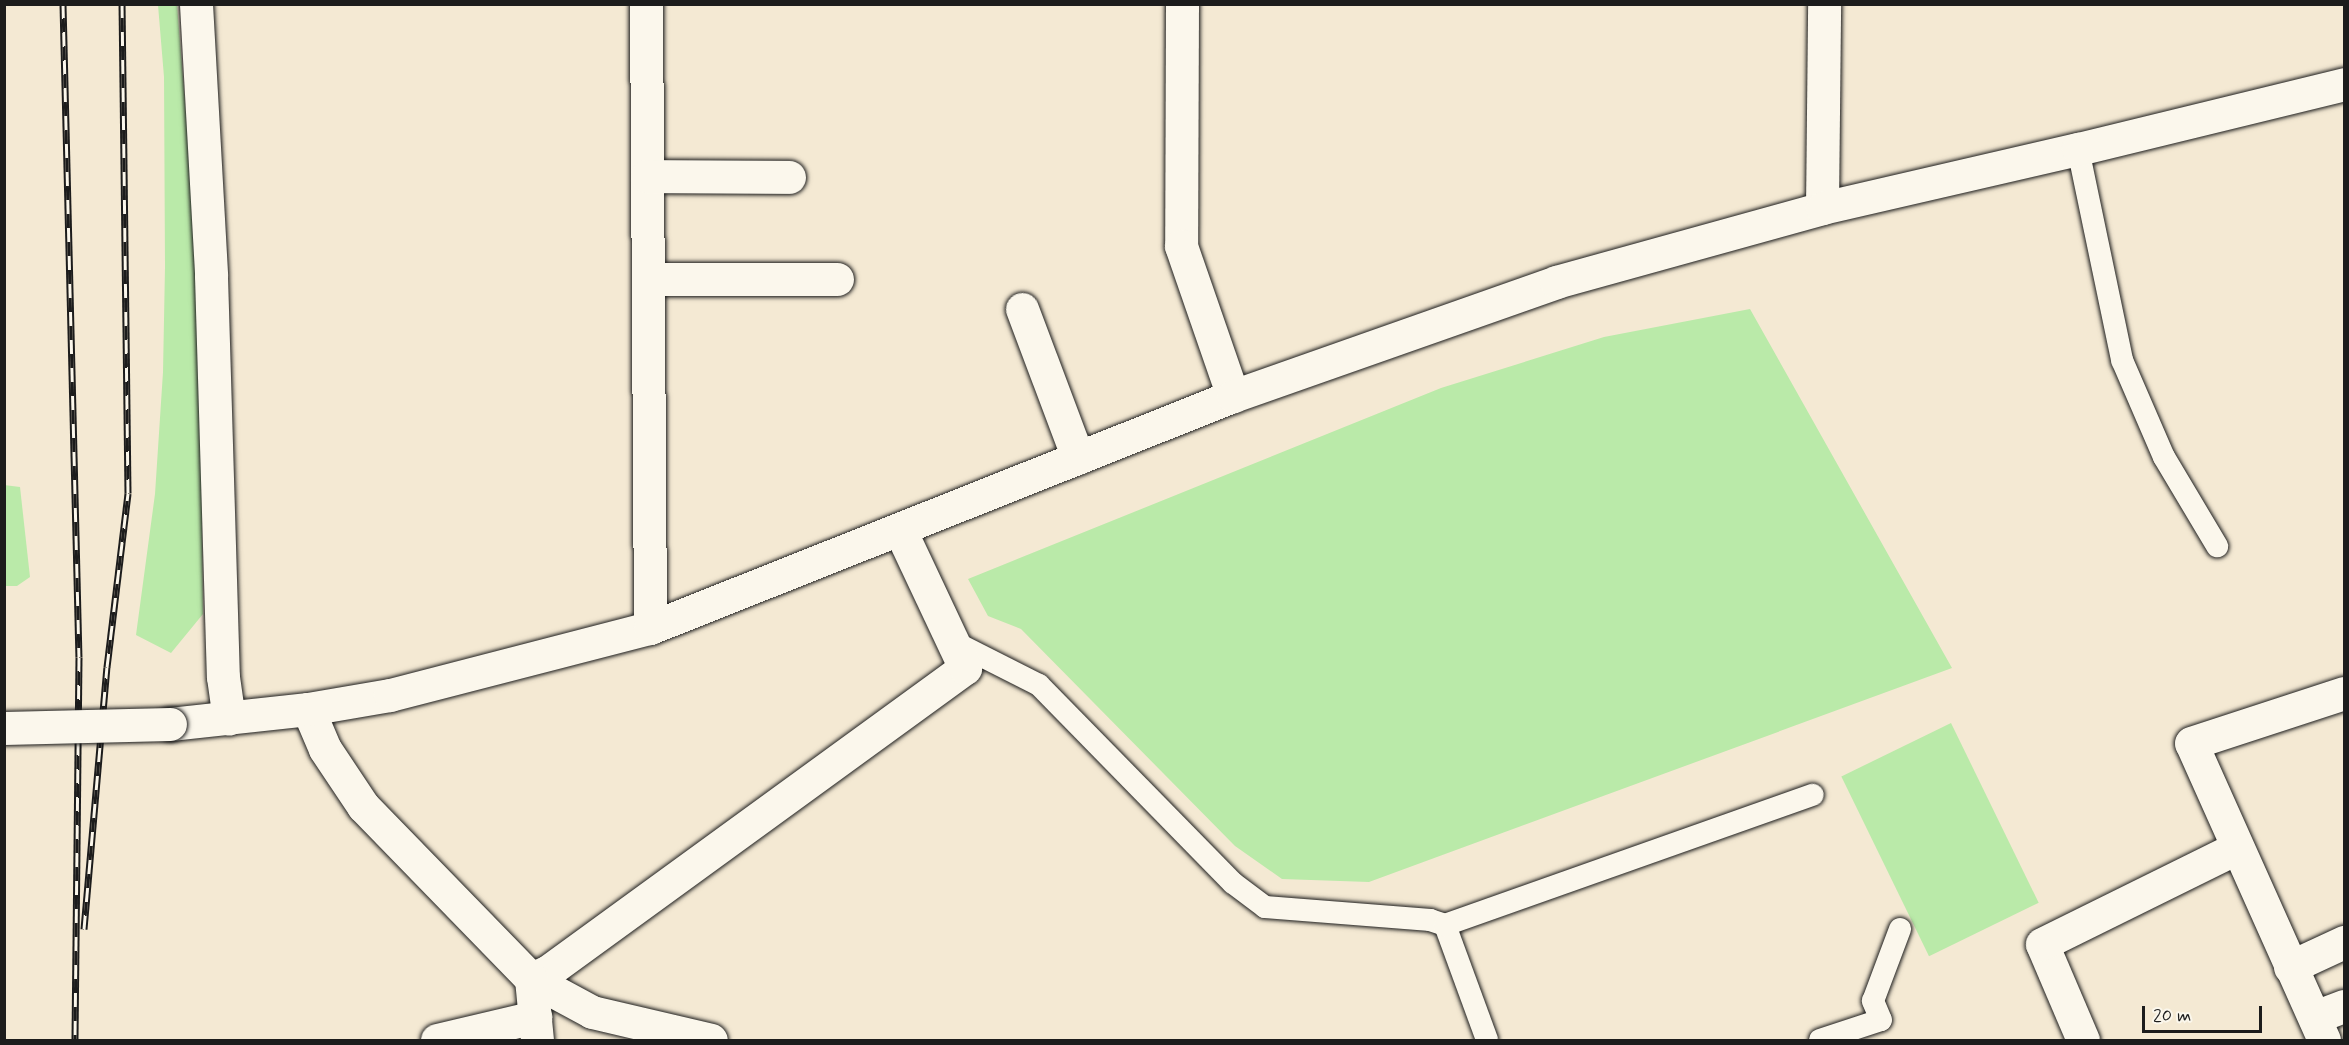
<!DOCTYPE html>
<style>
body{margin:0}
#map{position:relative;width:2349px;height:1045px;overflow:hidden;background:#f4e9d3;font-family:Mynerve,sans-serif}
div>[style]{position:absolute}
.green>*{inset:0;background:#baeaa9;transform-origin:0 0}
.roads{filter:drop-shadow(0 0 2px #1c1c1c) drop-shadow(0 0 2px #1c1c1c)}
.lane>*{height:22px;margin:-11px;padding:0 11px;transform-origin:11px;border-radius:11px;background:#fbf7ec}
.street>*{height:33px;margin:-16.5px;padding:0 16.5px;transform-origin:16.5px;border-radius:16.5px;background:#fbf7ec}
.secondary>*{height:33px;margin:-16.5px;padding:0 16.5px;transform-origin:16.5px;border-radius:16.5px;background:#fbf7ec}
.rail>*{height:7px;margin-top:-3.5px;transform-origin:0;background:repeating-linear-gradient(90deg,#fbf7ec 0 14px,#1c1c1c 0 28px);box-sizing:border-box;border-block:2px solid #1c1c1c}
.bridges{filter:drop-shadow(0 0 2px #1c1c1c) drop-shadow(0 0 2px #1c1c1c)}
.secondary-bridge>*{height:33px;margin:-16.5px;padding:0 16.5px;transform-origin:16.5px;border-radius:16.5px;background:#fbf7ec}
span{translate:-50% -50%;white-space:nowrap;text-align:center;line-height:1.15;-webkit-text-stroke:5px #fbf7ec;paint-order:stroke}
.frame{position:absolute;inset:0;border:6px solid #1c1c1c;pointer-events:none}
.scale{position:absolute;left:2142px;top:1006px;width:120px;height:27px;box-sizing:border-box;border:3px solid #1c1c1c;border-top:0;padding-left:8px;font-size:18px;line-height:21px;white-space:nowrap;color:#1c1c1c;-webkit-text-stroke:4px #fbf7ec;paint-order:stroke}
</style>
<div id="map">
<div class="green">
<i style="clip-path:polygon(158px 5px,177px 5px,200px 284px,203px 614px,171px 653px,136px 635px,155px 494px,163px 372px,165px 267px,164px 77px)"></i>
<i style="clip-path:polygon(1750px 309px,1952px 668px,1369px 882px,1282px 879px,1235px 846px,1021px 629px,988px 616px,968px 579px,1441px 388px,1604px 337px)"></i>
<i style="clip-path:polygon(4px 485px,20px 487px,30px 577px,17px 586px,5px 586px)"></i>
<i style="left:1951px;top:723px;width:200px;height:122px;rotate:64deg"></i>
</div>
<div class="roads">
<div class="lane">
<i style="left:2078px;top:149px;width:216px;rotate:78.2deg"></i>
<i style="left:2122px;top:360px;width:106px;rotate:66.6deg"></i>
<i style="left:2164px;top:457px;width:104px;rotate:59.2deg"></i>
<i style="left:952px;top:641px;width:97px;rotate:26.8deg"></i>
<i style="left:1039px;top:685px;width:277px;rotate:45.6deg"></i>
<i style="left:1233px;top:883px;width:40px;rotate:37deg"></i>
<i style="left:1265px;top:907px;width:166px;rotate:4.5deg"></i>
<i style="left:1430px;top:920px;width:16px;rotate:18deg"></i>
<i style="left:1445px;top:925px;width:122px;rotate:69.9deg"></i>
<i style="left:1445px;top:925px;width:390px;rotate:-19.5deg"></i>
<i style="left:1820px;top:1040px;width:64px;rotate:-18.2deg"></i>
<i style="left:1881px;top:1020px;width:21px;rotate:-113deg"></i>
<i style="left:1873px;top:1001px;width:77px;rotate:-69.4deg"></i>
</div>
<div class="street">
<i style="left:196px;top:4px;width:272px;rotate:86.8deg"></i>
<i style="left:211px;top:276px;width:401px;rotate:88.3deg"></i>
<i style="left:223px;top:677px;width:42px;rotate:81.9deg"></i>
<i style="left:646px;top:4px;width:624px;rotate:89.63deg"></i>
<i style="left:1182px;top:4px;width:242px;rotate:90.2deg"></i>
<i style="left:1181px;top:246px;width:159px;rotate:70.9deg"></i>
<i style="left:647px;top:176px;width:142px;rotate:0.4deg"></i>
<i style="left:1822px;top:208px;width:204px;rotate:-89.4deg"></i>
<i style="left:648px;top:279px;width:189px"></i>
<i style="left:1022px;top:309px;width:159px;rotate:69.4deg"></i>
<i style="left:2290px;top:967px;width:60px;rotate:-24.8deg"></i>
<i style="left:531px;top:979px;width:17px;rotate:-24deg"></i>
<i style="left:547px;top:972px;width:517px;rotate:-36.03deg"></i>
<i style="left:965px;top:668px;width:153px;rotate:-115.2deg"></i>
<i style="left:531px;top:979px;width:69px;rotate:28.4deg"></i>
<i style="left:592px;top:1012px;width:122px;rotate:13.2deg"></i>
<i style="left:2315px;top:1017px;width:31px;rotate:-21deg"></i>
<i style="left:437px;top:1040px;width:101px;rotate:-13.2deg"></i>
<i style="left:2083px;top:1040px;width:104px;rotate:-113.1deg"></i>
<i style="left:2042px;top:944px;width:216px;rotate:-26.3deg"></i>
<i style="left:2324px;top:1040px;width:325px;rotate:-114.1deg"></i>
<i style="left:2191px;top:743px;width:161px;rotate:-18.1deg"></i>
</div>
<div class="secondary">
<i style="left:308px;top:709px;width:43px;rotate:67deg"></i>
<i style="left:325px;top:749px;width:69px;rotate:56.3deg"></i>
<i style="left:363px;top:806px;width:241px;rotate:45.8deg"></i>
<i style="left:531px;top:979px;width:61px;rotate:84.4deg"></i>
<i style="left:170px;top:724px;width:139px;rotate:-6.2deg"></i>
<i style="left:308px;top:709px;width:83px;rotate:-9.7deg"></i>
<i style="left:390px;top:695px;width:268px;rotate:-14.5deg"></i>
<i style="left:650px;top:628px;width:627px;rotate:-21.7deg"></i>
<i style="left:1233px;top:396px;width:343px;rotate:-19.4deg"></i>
<i style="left:1556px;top:282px;width:276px;rotate:-15.5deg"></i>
<i style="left:1822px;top:208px;width:263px;rotate:-13deg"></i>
<i style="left:2078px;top:149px;width:274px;rotate:-13.7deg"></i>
</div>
</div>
<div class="rail">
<i style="left:63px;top:4px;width:653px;rotate:88.6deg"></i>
<i style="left:79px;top:657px;width:383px;rotate:90.6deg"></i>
<i style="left:84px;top:929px;width:263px;rotate:-85deg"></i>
<i style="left:107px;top:667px;width:175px;rotate:-83.1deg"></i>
<i style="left:128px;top:493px;width:489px;rotate:-90.7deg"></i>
</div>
<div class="bridges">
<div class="secondary-bridge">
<i style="left:4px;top:728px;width:166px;rotate:-1.4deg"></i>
</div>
</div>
<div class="frame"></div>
<div class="scale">20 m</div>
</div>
